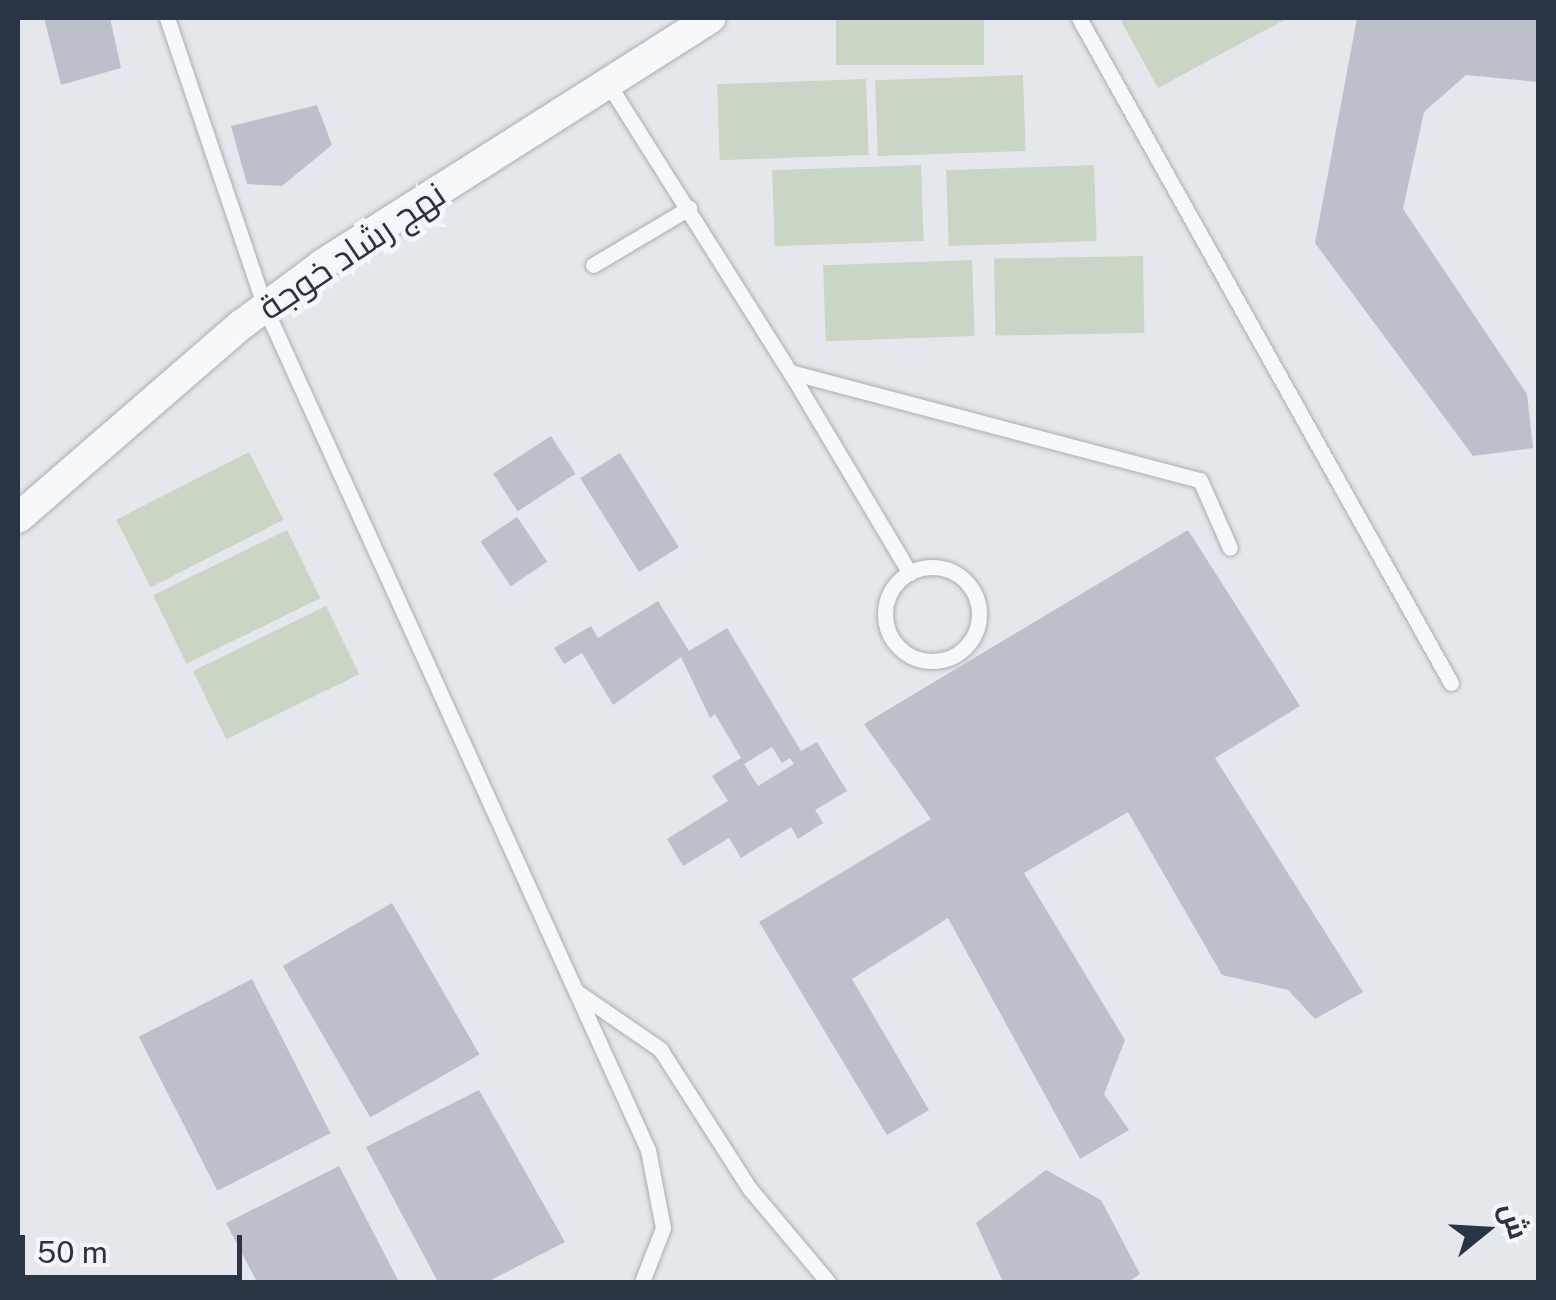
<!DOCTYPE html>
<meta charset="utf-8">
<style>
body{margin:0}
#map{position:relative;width:1556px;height:1300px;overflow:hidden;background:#e4e7ec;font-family:"Public Sans",Cairo,sans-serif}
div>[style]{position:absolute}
.green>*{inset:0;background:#c9d6c5;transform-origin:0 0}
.building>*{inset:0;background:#bbc0ca;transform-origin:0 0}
.roads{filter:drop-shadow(0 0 2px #a9aeb7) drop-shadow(0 0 2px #a9aeb7)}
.service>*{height:15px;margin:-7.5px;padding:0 7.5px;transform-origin:7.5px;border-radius:7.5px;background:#f7f8fa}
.service>.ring{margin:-7.5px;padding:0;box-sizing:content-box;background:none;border:15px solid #f7f8fa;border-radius:50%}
.minor>*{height:30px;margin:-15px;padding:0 15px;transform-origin:15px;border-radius:15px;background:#f7f8fa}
span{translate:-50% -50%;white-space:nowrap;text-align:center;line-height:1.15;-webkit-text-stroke:10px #f4f6f9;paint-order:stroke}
.street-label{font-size:35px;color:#2b3445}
.frame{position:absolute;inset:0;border:20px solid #2b3445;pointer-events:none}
.north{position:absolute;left:1436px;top:1180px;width:100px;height:100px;-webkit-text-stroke:8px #f4f6f9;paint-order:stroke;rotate:72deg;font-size:28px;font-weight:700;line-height:40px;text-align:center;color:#2b3445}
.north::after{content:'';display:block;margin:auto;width:35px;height:45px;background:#2b3445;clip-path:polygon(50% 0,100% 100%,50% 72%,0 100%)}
.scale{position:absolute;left:20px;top:1235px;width:222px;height:45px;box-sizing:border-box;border:5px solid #2b3445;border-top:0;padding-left:12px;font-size:30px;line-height:35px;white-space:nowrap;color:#2b3445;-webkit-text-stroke:8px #f4f6f9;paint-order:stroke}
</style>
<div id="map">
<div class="green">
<i style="left:836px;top:18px;width:148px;height:47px"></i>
<i style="clip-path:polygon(1128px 18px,1288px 18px,1158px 88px,1121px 21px)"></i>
<i style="left:1023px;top:75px;width:76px;height:148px;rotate:88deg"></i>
<i style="left:866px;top:79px;width:76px;height:149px;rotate:88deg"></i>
<i style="left:921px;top:165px;width:76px;height:149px;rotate:88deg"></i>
<i style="left:1094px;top:165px;width:76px;height:148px;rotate:88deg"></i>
<i style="left:1143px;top:256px;width:77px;height:149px;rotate:89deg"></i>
<i style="left:972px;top:260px;width:76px;height:149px;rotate:88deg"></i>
<i style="left:249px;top:452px;width:76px;height:149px;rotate:63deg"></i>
<i style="left:287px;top:530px;width:76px;height:149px;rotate:64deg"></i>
<i style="left:326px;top:606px;width:76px;height:148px;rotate:64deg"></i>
</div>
<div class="building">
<i style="clip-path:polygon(44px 18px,110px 18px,121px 68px,61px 85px)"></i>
<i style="clip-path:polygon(1357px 18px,1538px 18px,1538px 82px,1466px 75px,1424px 112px,1403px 209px,1527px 394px,1533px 448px,1473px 456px,1315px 243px)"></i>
<i style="clip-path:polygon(317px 105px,332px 145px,282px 186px,247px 184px,231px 126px)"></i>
<i style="left:551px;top:436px;width:45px;height:69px;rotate:57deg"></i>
<i style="left:620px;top:453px;width:111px;height:47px;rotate:58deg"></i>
<i style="left:517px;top:517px;width:54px;height:44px;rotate:56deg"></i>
<i style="clip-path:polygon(1188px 530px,1300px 706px,1215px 758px,1363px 992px,1315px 1019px,1288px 990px,1222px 975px,1128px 812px,1024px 873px,1125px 1040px,1104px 1094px,1129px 1130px,1080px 1159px,948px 918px,852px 979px,929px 1110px,887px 1135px,759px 922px,931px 819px,864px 724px)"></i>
<i style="clip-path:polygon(evenodd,658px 601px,689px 651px,727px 628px,801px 751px,817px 742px,847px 791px,815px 810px,823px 823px,798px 839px,791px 827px,741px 858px,729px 838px,683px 866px,667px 839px,728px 801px,712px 776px,741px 758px,715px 714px,710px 718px,681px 657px,613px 705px,582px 653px,564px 664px,554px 648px,591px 626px,598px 638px,658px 601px,772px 747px,782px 763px,790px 758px,794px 764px,758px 786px,744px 764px,772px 747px)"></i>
<i style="left:392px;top:903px;width:175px;height:126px;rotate:60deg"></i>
<i style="left:252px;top:979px;width:173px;height:127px;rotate:63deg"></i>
<i style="clip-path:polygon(479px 1090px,565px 1242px,487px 1282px,438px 1282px,366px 1147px)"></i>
<i style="clip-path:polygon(339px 1166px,399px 1282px,257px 1282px,226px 1223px)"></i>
<i style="clip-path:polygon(1046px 1170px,1101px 1200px,1140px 1274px,1128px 1282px,1003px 1282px,976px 1223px)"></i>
</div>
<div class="roads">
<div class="service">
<i style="left:167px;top:18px;width:306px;rotate:71.3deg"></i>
<i style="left:265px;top:308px;width:925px;rotate:65.54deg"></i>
<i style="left:648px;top:1150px;width:79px;rotate:79.1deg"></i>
<i style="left:663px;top:1228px;width:58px;rotate:111.3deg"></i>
<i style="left:1079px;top:18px;width:762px;rotate:60.78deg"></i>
<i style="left:609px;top:85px;width:339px;rotate:57.8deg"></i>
<i style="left:790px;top:372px;width:234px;rotate:59.2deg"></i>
<i style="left:593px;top:265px;width:112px;rotate:-30.7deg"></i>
<i style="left:790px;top:372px;width:424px;rotate:14.8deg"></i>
<i style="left:1200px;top:480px;width:74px;rotate:66.2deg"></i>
<i class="ring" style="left:885px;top:567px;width:79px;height:79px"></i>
<i style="left:577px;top:992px;width:101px;rotate:34.5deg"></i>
<i style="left:660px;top:1049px;width:166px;rotate:57.3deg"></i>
<i style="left:750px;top:1189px;width:121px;rotate:50deg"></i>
</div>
<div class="minor">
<i style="left:18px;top:518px;width:295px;rotate:-40.9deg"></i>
<i style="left:241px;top:325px;width:102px;rotate:-36.6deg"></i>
<i style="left:323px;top:264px;width:459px;rotate:-32.4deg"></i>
</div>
</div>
<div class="street-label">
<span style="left:352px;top:251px;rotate:-34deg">نهج رشاد خوجة</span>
</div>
<div class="frame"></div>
<div class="north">ش</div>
<div class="scale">50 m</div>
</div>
